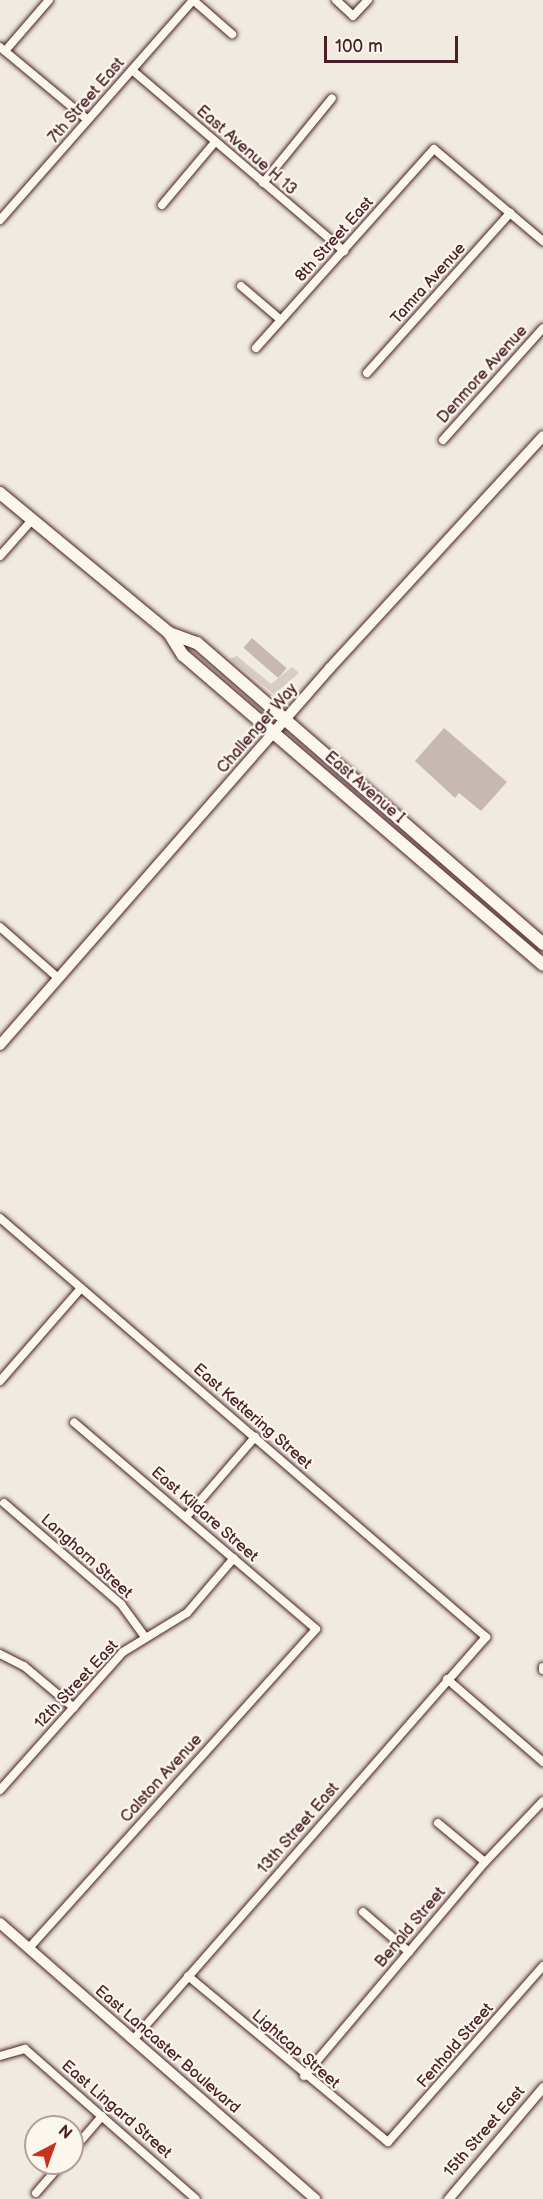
<!DOCTYPE html>
<style>
body{margin:0}
#map{position:relative;width:543px;height:2199px;overflow:hidden;background:#f0eae0;font-family:"Balsamiq Sans",sans-serif}
div>[style]{position:absolute}
.green>*{inset:0;background:#d8ccc6}
.building>*{inset:0;background:#c8b8b3;transform-origin:0 0}
.roads{filter:drop-shadow(0 0 2px #4a1f2b) drop-shadow(0 0 2px #4a1f2b)}
.minor>*{height:8px;margin:-4px;padding:0 4px;transform-origin:4px;border-radius:4px;background:#fbf7ec}
.tertiary>*{height:9px;margin:-4.5px;padding:0 4.5px;transform-origin:4.5px;border-radius:4.5px;background:#fbf7ec}
.secondary>*{height:10px;margin:-5px;padding:0 5px;transform-origin:5px;border-radius:5px;background:#fbf7ec}
.primary>*{height:12px;margin:-6px;padding:0 6px;transform-origin:6px;border-radius:6px;background:#fbf7ec}
span{translate:-50% -50%;white-space:nowrap;text-align:center;line-height:1.15;-webkit-text-stroke:4.5px #fbf7ec;paint-order:stroke}
.street-label{font-size:16px;color:#4a1f2b}
.north{position:absolute;left:24px;top:2115px;width:60px;height:60px;box-sizing:border-box;background:#fbf7ec;border:2px solid #b4a19f;border-radius:50%;rotate:41deg;font-size:16px;font-weight:700;line-height:24px;text-align:center;color:#4a1f2b}
.north::after{content:'';display:block;margin:auto;width:21px;height:27px;background:#c8321e;clip-path:polygon(50% 0,100% 100%,50% 72%,0 100%)}
.scale{position:absolute;left:324px;top:36px;width:134px;height:27px;box-sizing:border-box;border:3px solid #4a1f2b;border-top:0;padding-left:8px;font-size:18px;line-height:21px;white-space:nowrap;color:#4a1f2b;-webkit-text-stroke:4px #fbf7ec;paint-order:stroke}
</style>
<div id="map">
<div class="green">
<i style="clip-path:polygon(237px 656px,271px 684px,292px 667px,299px 673px,274px 694px,230px 659px)"></i>
</div>
<div class="building">
<i style="left:252px;top:638px;width:46px;height:13px;rotate:41deg"></i>
<i style="clip-path:polygon(444px 728px,507px 782px,481px 811px,459px 793px,455px 798px,415px 761px)"></i>
</div>
<div class="roads">
<div class="minor">
<i style="left:193px;top:0;width:52px;rotate:41.1deg"></i>
<i style="left:336px;top:0;width:23px;rotate:43deg"></i>
<i style="left:353px;top:16px;width:22px;rotate:-47deg"></i>
<i style="left:0;top:47px;width:114px;rotate:39.7deg"></i>
<i style="left:5px;top:51px;width:67px;rotate:-49.2deg"></i>
<i style="left:132px;top:70px;width:279px;rotate:40.5deg"></i>
<i style="left:263px;top:183px;width:109px;rotate:-50.9deg"></i>
<i style="left:162px;top:205px;width:82px;rotate:-49.9deg"></i>
<i style="left:0;top:220px;width:293px;rotate:-48.7deg"></i>
<i style="left:241px;top:286px;width:52px;rotate:40.4deg"></i>
<i style="left:256px;top:348px;width:267px;rotate:-48.2deg"></i>
<i style="left:434px;top:149px;width:143px;rotate:40.2deg"></i>
<i style="left:367px;top:373px;width:215px;rotate:-48.2deg"></i>
<i style="left:443px;top:440px;width:150px;rotate:-48.2deg"></i>
<i style="left:0;top:556px;width:48px;rotate:-48.4deg"></i>
<i style="left:0;top:927px;width:77px;rotate:41.3deg"></i>
<i style="left:0;top:1218px;width:642px;rotate:40.77deg"></i>
<i style="left:486px;top:1637px;width:536px;rotate:131.22deg"></i>
<i style="left:0;top:1381px;width:123px;rotate:-48.9deg"></i>
<i style="left:4px;top:1503px;width:155px;rotate:40.8deg"></i>
<i style="left:121px;top:1604px;width:41px;rotate:54deg"></i>
<i style="left:186px;top:1517px;width:106px;rotate:-49.2deg"></i>
<i style="left:0;top:1654px;width:27px;rotate:27deg"></i>
<i style="left:24px;top:1666px;width:65px;rotate:40deg"></i>
<i style="left:543px;top:1667px;width:3px;rotate:90deg"></i>
<i style="left:447px;top:1679px;width:127px;rotate:40.8deg"></i>
<i style="left:0;top:1790px;width:185px;rotate:-48.3deg"></i>
<i style="left:123px;top:1652px;width:75px;rotate:-31.4deg"></i>
<i style="left:187px;top:1613px;width:72px;rotate:-49.5deg"></i>
<i style="left:438px;top:1823px;width:61px;rotate:39.7deg"></i>
<i style="left:363px;top:1912px;width:61px;rotate:41deg"></i>
<i style="left:29px;top:1948px;width:429px;rotate:-48deg"></i>
<i style="left:316px;top:1629px;width:318px;rotate:-139.5deg"></i>
<i style="left:188px;top:1976px;width:260px;rotate:39.7deg"></i>
<i style="left:388px;top:2142px;width:235px;rotate:-48.6deg"></i>
<i style="left:0;top:2056px;width:26px;rotate:-16deg"></i>
<i style="left:25px;top:2049px;width:227px;rotate:41.3deg"></i>
<i style="left:304px;top:2076px;width:280px;rotate:-49.8deg"></i>
<i style="left:485px;top:1862px;width:84px;rotate:-46.4deg"></i>
<i style="left:72px;top:2151px;width:46px;rotate:-49.4deg"></i>
<i style="left:36px;top:2193px;width:40px;rotate:-49deg"></i>
</div>
<div class="tertiary">
<i style="left:448px;top:2199px;width:147px;rotate:-49.7deg"></i>
</div>
<div class="secondary">
<i style="left:0;top:1045px;width:501px;rotate:-48.8deg"></i>
<i style="left:330px;top:668px;width:315px;rotate:-47.4deg"></i>
<i style="left:0;top:1923px;width:419px;rotate:41.2deg"></i>
</div>
<div class="primary">
<i style="left:0;top:493px;width:219px;rotate:39.6deg"></i>
<i style="left:169px;top:633px;width:26px;rotate:58deg"></i>
<i style="left:183px;top:655px;width:475px;rotate:40.7deg"></i>
<i style="left:169px;top:633px;width:30px;rotate:20deg"></i>
<i style="left:197px;top:643px;width:459px;rotate:41deg"></i>
</div>
</div>
<div class="street-label">
<span style="left:87px;top:101px;rotate:-49deg">7th Street East</span>
<span style="left:246px;top:151px;rotate:41deg">East Avenue H 13</span>
<span style="left:335px;top:240px;rotate:-48deg">8th Street East</span>
<span style="left:429px;top:284px;rotate:-48deg">Tamra Avenue</span>
<span style="left:483px;top:375px;rotate:-48deg">Denmore Avenue</span>
<span style="left:258px;top:729px;rotate:-49deg">Challenger Way</span>
<span style="left:364px;top:788px;rotate:41deg">East Avenue I</span>
<span style="left:252px;top:1417px;rotate:41deg">East Kettering Street</span>
<span style="left:204px;top:1515px;rotate:41deg">East Kildare Street</span>
<span style="left:86px;top:1557px;rotate:42deg">Langhorn Street</span>
<span style="left:77px;top:1685px;rotate:-47deg">12th Street East</span>
<span style="left:162px;top:1779px;rotate:-48deg">Calston Avenue</span>
<span style="left:299px;top:1829px;rotate:-49deg">13th Street East</span>
<span style="left:411px;top:1928px;rotate:-50deg">Benald Street</span>
<span style="left:456px;top:2046px;rotate:-49deg">Fenhold Street</span>
<span style="left:167px;top:2050px;rotate:41deg">East Lancaster Boulevard</span>
<span style="left:295px;top:2050px;rotate:41deg">Lightcap Street</span>
<span style="left:116px;top:2110px;rotate:41deg">East Lingard Street</span>
<span style="left:485px;top:2132px;rotate:-49deg">15th Street East</span>
</div>
<div class="north">N</div>
<div class="scale">100 m</div>
</div>
